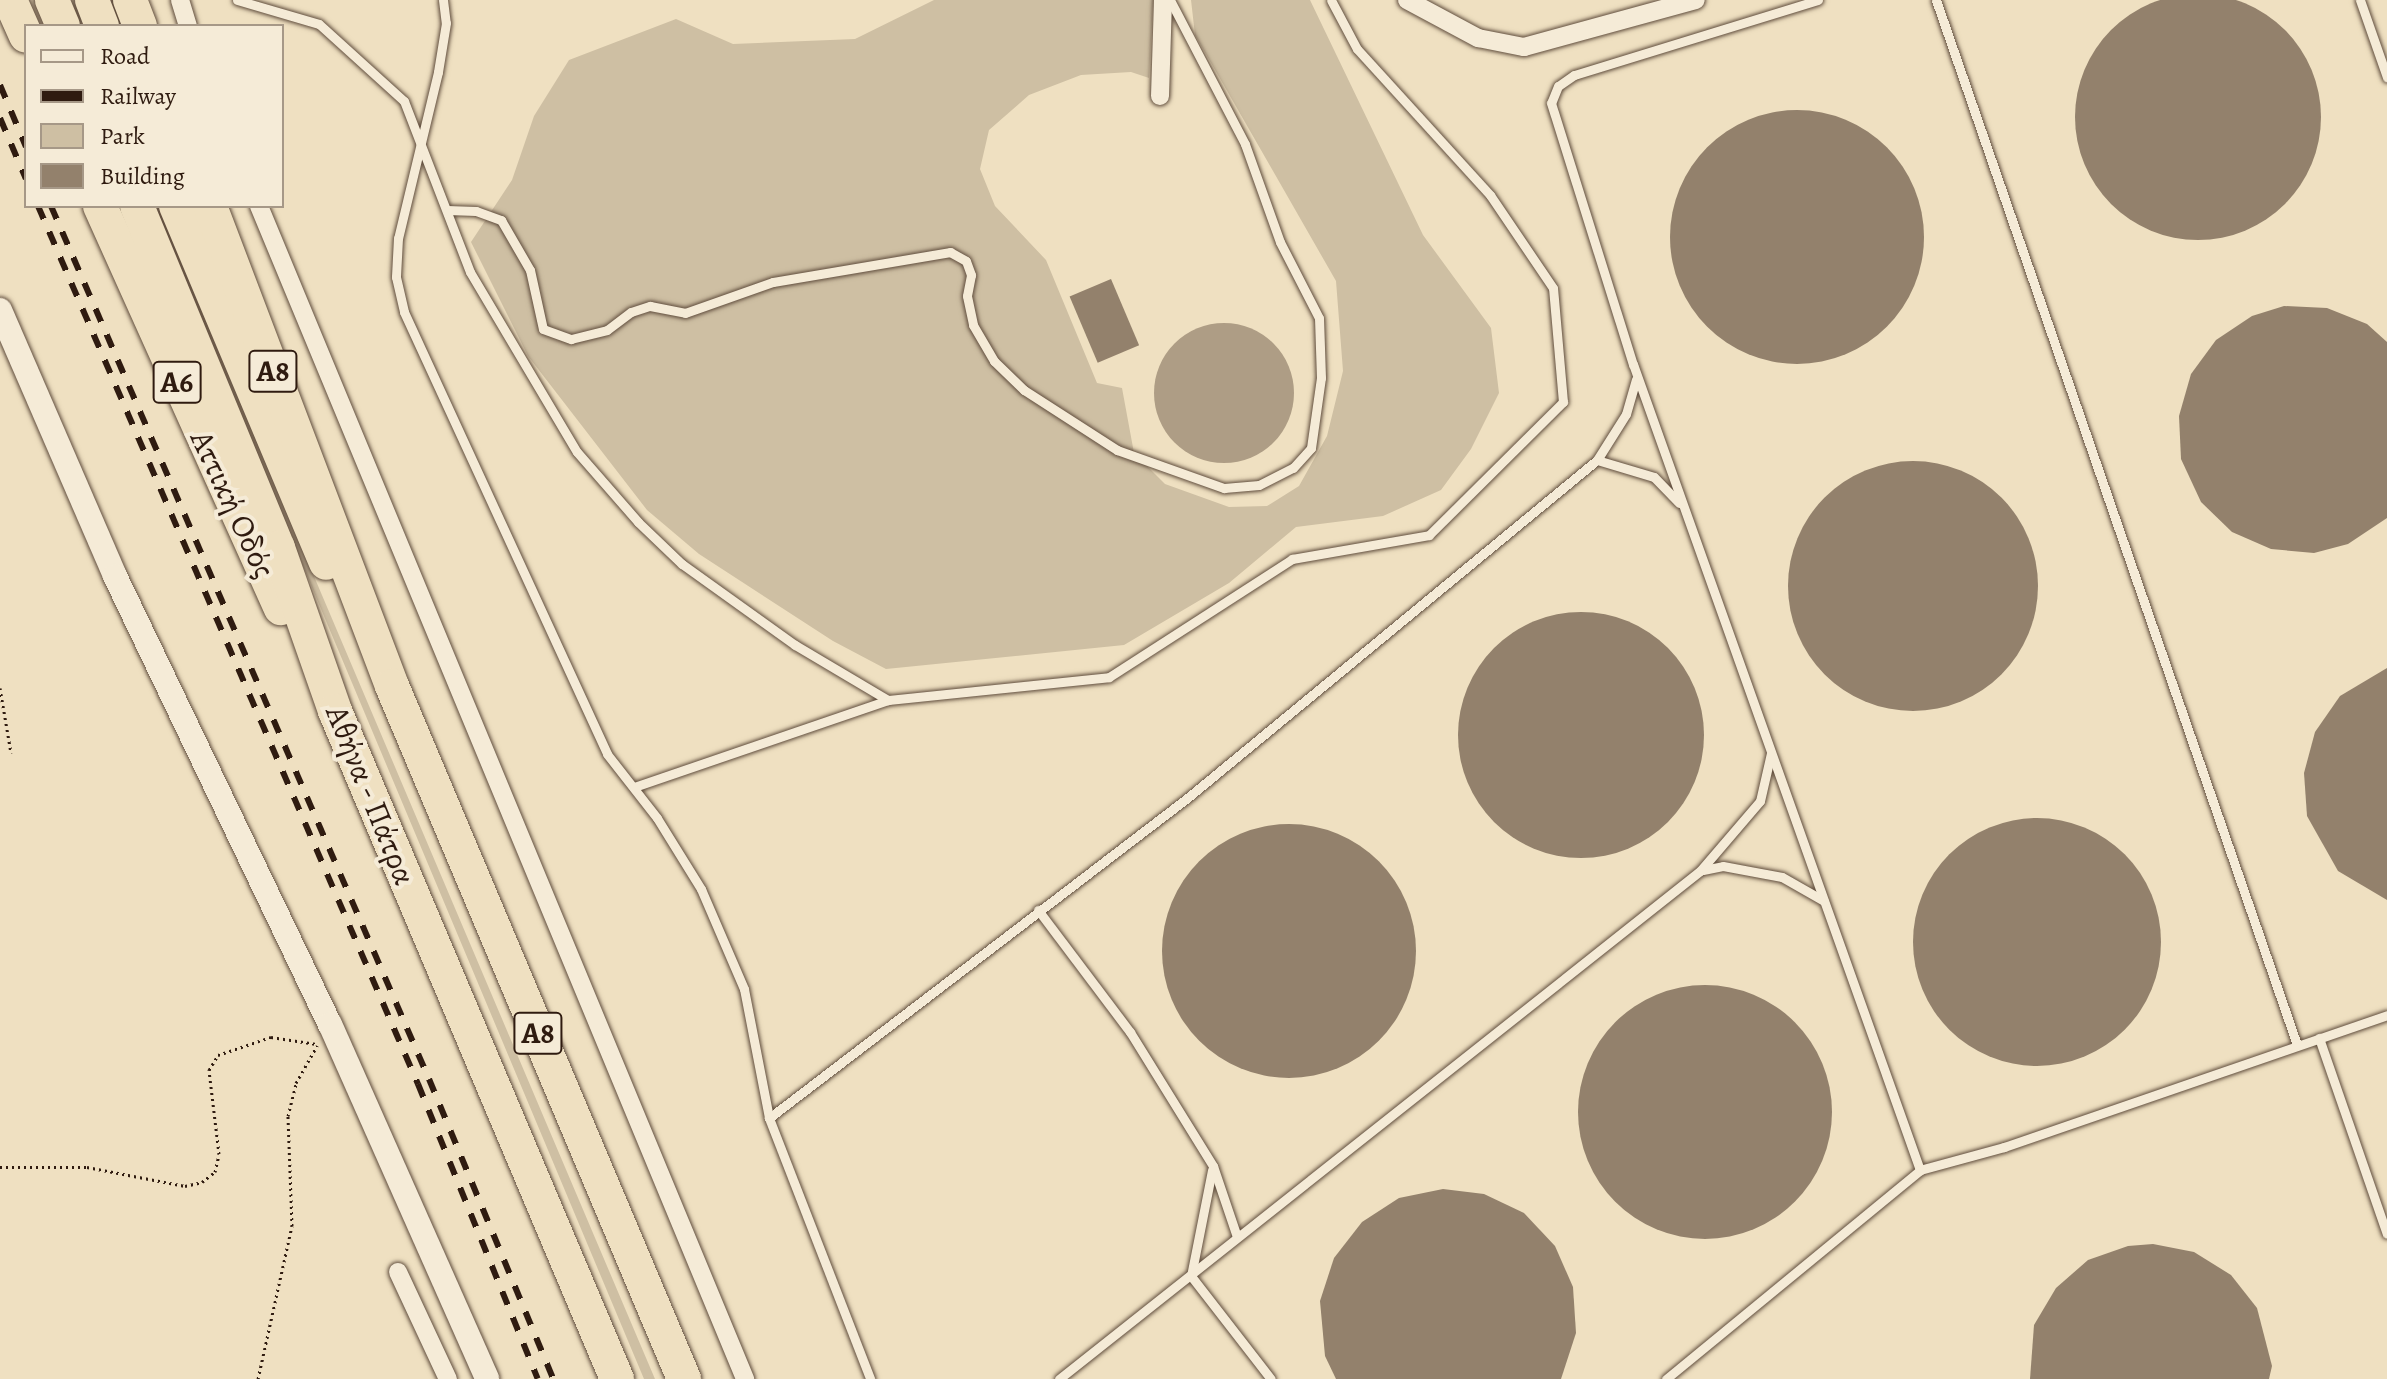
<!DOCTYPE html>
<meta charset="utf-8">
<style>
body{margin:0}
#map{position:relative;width:2387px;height:1379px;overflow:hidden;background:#efe0c1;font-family:Alegreya,serif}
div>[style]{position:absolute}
.green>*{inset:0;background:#cebfa3}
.water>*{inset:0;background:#ae9d85}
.round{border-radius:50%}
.building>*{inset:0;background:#93816c;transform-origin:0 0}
.path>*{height:3px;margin-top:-1.5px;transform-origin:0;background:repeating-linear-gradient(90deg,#2f1b10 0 2px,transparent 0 6px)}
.roads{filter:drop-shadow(0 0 2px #5f4c3c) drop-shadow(0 0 2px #5f4c3c)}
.service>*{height:9px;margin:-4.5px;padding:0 4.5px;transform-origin:4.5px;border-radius:4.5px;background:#f5ebd7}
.minor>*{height:18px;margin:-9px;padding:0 9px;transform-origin:9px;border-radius:9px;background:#f5ebd7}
.tertiary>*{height:24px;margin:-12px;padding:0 12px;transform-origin:12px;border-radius:12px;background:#f5ebd7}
.motorway>*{height:34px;margin:-17px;padding:0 17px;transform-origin:17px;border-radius:17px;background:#efe0c1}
.rail>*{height:6px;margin-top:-3px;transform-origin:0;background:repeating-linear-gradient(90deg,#2f1b10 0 14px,transparent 0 28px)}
span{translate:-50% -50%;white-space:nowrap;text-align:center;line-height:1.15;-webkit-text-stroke:8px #f5ebd7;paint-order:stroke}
.shield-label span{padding:2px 6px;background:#f5ebd7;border:2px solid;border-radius:6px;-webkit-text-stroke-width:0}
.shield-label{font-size:30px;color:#2f1b10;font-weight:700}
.street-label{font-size:32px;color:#2f1b10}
.legend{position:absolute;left:24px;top:24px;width:260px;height:184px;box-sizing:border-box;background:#f5ebd7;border:2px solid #a69887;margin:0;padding:10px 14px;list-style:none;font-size:24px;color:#2f1b10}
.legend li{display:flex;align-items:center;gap:16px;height:40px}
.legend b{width:40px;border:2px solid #a69887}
</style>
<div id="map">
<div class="green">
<i style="clip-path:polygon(934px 0,1153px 0,1149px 78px,1131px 72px,1081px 75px,1029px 95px,989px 130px,980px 169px,995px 206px,1046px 260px,1097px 383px,1122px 388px,1134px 453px,1165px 484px,1229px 507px,1267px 506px,1299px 486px,1327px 436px,1343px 371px,1336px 281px,1195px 35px,1191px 0,1310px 0,1423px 235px,1491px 328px,1499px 393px,1471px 449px,1441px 490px,1383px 516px,1296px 527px,1229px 583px,1124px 645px,886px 669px,833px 641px,699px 554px,647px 510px,528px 356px,471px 242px,512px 180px,534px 116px,569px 60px,676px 19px,733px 44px,855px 39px)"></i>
<i style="clip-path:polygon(152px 206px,163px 206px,299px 541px,655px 1379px,644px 1379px)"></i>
</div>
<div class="water">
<i class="round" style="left:1154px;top:323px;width:140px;height:140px"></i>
</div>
<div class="building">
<i class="round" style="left:2075px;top:-6px;width:246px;height:246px"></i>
<i class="round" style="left:1670px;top:110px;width:254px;height:254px"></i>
<i style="left:1111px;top:279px;width:72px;height:45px;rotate:67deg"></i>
<i style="clip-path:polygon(2284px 306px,2327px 308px,2367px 324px,2387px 342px,2387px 518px,2348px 544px,2314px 553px,2271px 549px,2232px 532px,2201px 502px,2181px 459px,2179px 416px,2191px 374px,2216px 340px,2252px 316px)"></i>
<i class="round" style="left:1788px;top:461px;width:250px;height:250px"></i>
<i class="round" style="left:1458px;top:612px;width:246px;height:246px"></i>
<i style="clip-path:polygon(2387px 668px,2387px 900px,2338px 871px,2307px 816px,2304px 773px,2315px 732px,2340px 696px)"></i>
<i class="round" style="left:1913px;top:818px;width:248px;height:248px"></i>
<i class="round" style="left:1162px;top:824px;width:254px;height:254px"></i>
<i class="round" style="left:1578px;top:985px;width:254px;height:254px"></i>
<i style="clip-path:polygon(1443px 1189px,1484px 1194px,1524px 1213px,1555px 1246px,1573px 1287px,1576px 1333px,1561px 1379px,1336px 1379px,1325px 1356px,1320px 1301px,1334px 1258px,1362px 1222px,1399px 1198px)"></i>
<i style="clip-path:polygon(2153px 1244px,2194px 1252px,2231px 1275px,2257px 1308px,2272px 1366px,2269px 1379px,2030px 1379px,2034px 1325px,2056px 1288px,2088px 1260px,2128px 1246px)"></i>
</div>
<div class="path">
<i style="left:0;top:688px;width:66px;rotate:80.4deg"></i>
<i style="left:0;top:1167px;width:87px"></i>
<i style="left:87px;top:1167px;width:100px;rotate:11deg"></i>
<i style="left:185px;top:1186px;width:17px;rotate:-13deg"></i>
<i style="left:202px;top:1182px;width:16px;rotate:-38deg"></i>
<i style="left:215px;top:1172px;width:18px;rotate:-77deg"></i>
<i style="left:219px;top:1154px;width:85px;rotate:-96.8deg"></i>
<i style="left:209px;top:1070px;width:17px;rotate:-59deg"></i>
<i style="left:218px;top:1055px;width:56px;rotate:-18.8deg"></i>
<i style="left:271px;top:1037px;width:46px;rotate:8.8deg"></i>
<i style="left:258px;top:1379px;width:157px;rotate:-77.5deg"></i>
<i style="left:292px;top:1226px;width:110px;rotate:-92.1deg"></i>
<i style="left:288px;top:1116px;width:34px;rotate:-76deg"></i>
<i style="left:296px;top:1083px;width:43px;rotate:-60.4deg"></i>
</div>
<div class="roads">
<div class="service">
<i style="left:237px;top:0;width:85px;rotate:16.3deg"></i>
<i style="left:319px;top:24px;width:115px;rotate:42.2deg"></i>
<i style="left:404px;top:101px;width:183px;rotate:68.9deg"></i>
<i style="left:470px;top:272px;width:209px;rotate:59.3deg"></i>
<i style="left:577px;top:452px;width:93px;rotate:48.9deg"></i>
<i style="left:638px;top:522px;width:61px;rotate:43.7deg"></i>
<i style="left:682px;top:564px;width:139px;rotate:35.6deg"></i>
<i style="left:795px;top:645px;width:108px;rotate:30.6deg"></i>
<i style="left:443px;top:0;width:23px;rotate:83deg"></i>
<i style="left:446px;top:23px;width:50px;rotate:99.3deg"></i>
<i style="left:438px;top:72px;width:171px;rotate:103.5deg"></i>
<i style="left:398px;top:238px;width:39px;rotate:93deg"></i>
<i style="left:396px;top:277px;width:36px;rotate:77deg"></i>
<i style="left:404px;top:312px;width:486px;rotate:65.3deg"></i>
<i style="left:607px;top:754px;width:81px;rotate:52deg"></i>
<i style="left:657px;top:818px;width:84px;rotate:58.2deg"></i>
<i style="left:701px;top:889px;width:109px;rotate:66.7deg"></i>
<i style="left:744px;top:989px;width:131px;rotate:79deg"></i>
<i style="left:769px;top:1118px;width:280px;rotate:68.8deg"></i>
<i style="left:1818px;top:0;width:255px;rotate:162.9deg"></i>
<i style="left:1574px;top:75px;width:19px;rotate:145deg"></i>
<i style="left:1558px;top:86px;width:18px;rotate:112deg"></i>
<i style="left:1551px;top:103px;width:274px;rotate:72.6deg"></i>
<i style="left:1633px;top:364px;width:856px;rotate:70.4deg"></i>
<i style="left:1936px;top:0;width:1106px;rotate:70.94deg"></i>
<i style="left:2360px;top:0;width:82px;rotate:70.7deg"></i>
<i style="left:447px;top:210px;width:29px;rotate:2deg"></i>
<i style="left:476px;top:211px;width:27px;rotate:20deg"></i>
<i style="left:501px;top:220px;width:58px;rotate:59.9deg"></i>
<i style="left:530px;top:270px;width:60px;rotate:77.6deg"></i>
<i style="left:543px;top:329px;width:30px;rotate:20deg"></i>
<i style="left:571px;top:339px;width:37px;rotate:-14deg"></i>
<i style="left:607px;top:330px;width:30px;rotate:-37deg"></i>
<i style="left:631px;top:312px;width:20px;rotate:-18deg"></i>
<i style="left:650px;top:306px;width:36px;rotate:11deg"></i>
<i style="left:685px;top:313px;width:93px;rotate:-19.4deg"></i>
<i style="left:773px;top:282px;width:180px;rotate:-9.6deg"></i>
<i style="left:950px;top:252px;width:18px;rotate:29deg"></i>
<i style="left:966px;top:261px;width:15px;rotate:70deg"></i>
<i style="left:971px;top:275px;width:21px;rotate:101deg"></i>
<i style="left:967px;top:296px;width:30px;rotate:78deg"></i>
<i style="left:973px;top:325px;width:42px;rotate:59.7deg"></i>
<i style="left:994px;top:361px;width:42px;rotate:44deg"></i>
<i style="left:1024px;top:390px;width:111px;rotate:32.8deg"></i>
<i style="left:1117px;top:450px;width:114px;rotate:19.6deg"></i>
<i style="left:1224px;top:488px;width:35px;rotate:-5deg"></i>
<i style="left:1259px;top:485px;width:38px;rotate:-27deg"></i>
<i style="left:1293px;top:468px;width:27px;rotate:-48deg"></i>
<i style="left:1311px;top:448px;width:71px;rotate:-81.9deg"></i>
<i style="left:1321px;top:378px;width:60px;rotate:-91.9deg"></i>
<i style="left:1319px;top:318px;width:85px;rotate:-117.2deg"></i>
<i style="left:1280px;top:242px;width:104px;rotate:-109.7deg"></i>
<i style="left:1245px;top:144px;width:162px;rotate:-117.5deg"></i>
<i style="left:1597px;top:460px;width:59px;rotate:16.6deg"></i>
<i style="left:1654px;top:477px;width:36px;rotate:46deg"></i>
<i style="left:634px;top:787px;width:268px;rotate:-18.9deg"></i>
<i style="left:888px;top:700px;width:222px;rotate:-5.9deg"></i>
<i style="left:1109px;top:677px;width:218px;rotate:-32.8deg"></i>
<i style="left:1292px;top:559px;width:139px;rotate:-9.9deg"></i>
<i style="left:1429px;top:535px;width:189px;rotate:-44.8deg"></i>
<i style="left:1563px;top:402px;width:114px;rotate:-95deg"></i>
<i style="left:1553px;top:288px;width:112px;rotate:-124.1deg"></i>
<i style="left:1490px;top:195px;width:197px;rotate:-132.3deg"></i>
<i style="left:1357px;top:49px;width:55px;rotate:-118deg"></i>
<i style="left:1703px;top:870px;width:20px;rotate:-11deg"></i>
<i style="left:1723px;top:866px;width:60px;rotate:10.6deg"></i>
<i style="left:1782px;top:877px;width:48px;rotate:29.7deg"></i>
<i style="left:1038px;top:910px;width:153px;rotate:53deg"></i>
<i style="left:1130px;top:1032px;width:158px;rotate:58.2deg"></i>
<i style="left:1213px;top:1166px;width:75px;rotate:71.3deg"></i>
<i style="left:2319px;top:1038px;width:207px;rotate:70.9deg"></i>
<i style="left:769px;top:1118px;width:525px;rotate:-37.42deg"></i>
<i style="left:1186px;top:799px;width:533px;rotate:-39.52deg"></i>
<i style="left:1597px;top:460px;width:54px;rotate:-57.8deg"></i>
<i style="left:1626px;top:414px;width:36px;rotate:-74deg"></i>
<i style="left:1212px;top:1170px;width:108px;rotate:101.2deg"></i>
<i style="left:1191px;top:1276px;width:130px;rotate:52.2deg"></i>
<i style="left:1059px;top:1379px;width:818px;rotate:-38.4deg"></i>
<i style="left:1700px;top:871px;width:92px;rotate:-49.4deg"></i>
<i style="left:1760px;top:801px;width:49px;rotate:-77.1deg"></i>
<i style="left:1666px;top:1379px;width:329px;rotate:-39.4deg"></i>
<i style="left:1920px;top:1170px;width:87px;rotate:-15.3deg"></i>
<i style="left:2004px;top:1147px;width:405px;rotate:-19deg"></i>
</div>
<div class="minor">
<i style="left:180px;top:0;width:27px;rotate:73deg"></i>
<i style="left:1407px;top:0;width:81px;rotate:28.2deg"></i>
<i style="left:1478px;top:38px;width:47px;rotate:11.1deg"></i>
<i style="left:1524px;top:47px;width:178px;rotate:-15.3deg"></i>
<i style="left:1160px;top:96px;width:96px;rotate:-88.2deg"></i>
<i style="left:259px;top:206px;width:1270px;rotate:67.49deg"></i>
<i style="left:398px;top:1272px;width:118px;rotate:65deg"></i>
</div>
<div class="tertiary">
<i style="left:0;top:310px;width:290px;rotate:66.6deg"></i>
<i style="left:115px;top:576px;width:497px;rotate:64.4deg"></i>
<i style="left:330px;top:1024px;width:388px;rotate:66.1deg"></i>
</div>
<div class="motorway">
<i style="left:10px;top:0;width:39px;rotate:66deg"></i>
<i style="left:52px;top:0;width:28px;rotate:67deg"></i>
<i style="left:92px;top:0;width:28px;rotate:69deg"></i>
<i style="left:130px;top:0;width:28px;rotate:69deg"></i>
<i style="left:100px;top:206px;width:441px;rotate:65.8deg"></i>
<i style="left:137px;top:206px;width:370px;rotate:67.6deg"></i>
<i style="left:278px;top:548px;width:173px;rotate:70.7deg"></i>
<i style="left:335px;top:711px;width:725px;rotate:67.11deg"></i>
<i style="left:176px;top:206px;width:387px;rotate:67.2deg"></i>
<i style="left:210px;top:206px;width:513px;rotate:69.23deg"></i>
<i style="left:392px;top:686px;width:752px;rotate:67.15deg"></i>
</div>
</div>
<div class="rail">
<i style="left:0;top:85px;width:67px;rotate:67.2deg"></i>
<i style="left:0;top:118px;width:66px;rotate:66.9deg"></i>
<i style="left:38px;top:206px;width:957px;rotate:66.6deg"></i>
<i style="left:418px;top:1084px;width:318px;rotate:67.9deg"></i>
<i style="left:51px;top:206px;width:951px;rotate:66.59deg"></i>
<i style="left:429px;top:1079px;width:325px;rotate:67.5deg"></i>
</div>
<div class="shield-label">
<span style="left:273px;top:371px">Α8</span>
<span style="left:177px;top:382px">Α6</span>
<span style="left:538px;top:1033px">Α8</span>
</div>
<div class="street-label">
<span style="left:233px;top:504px;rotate:65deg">Αττική Οδός</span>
<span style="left:371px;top:795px;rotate:68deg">Αθήνα - Πάτρα</span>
</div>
<ul class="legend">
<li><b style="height:10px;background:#f5ebd7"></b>Road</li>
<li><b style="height:10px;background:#2f1b10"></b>Railway</li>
<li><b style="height:22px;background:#cebfa3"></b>Park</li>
<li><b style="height:22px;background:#93816c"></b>Building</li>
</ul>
</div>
